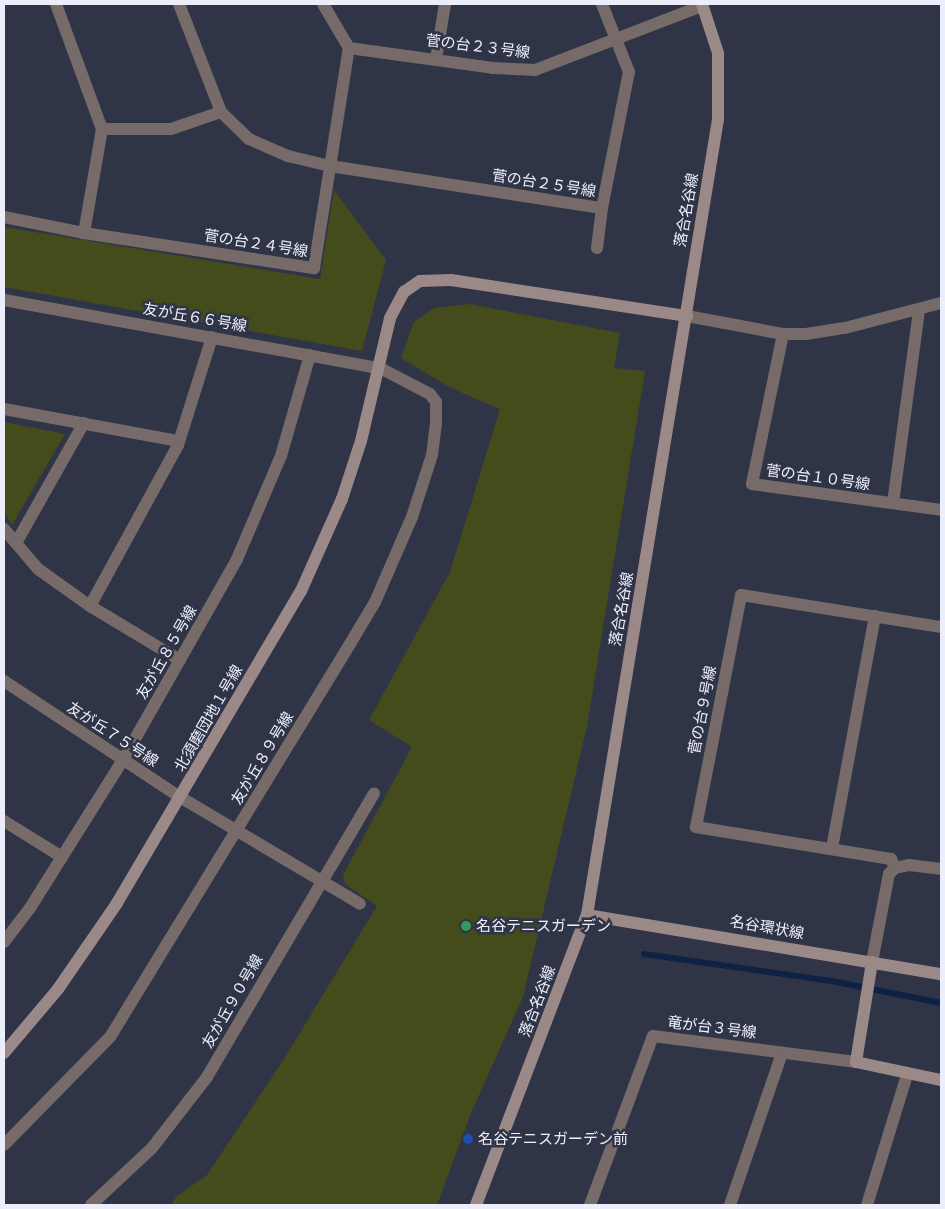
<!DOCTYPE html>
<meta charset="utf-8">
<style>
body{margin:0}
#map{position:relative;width:945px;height:1209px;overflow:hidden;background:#303447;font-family:Inter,"Noto Sans JP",sans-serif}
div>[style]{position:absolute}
.green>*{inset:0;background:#454c1b}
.stream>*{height:6px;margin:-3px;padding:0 3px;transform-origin:3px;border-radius:3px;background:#0d2245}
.street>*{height:12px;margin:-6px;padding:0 6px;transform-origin:6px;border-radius:6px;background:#776b6a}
.secondary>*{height:12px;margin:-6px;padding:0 6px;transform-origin:6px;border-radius:6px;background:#9b8988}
.dots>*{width:14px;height:14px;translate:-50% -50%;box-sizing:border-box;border:2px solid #303447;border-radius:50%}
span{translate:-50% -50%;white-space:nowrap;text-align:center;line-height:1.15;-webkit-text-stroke:5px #303447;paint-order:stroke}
.street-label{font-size:15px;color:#eceffb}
.poi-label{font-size:15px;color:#eceffb}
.left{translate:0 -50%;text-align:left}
.frame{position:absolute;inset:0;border:5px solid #eceffb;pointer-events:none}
</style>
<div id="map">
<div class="green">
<i style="clip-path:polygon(334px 190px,386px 260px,362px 351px,4px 287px,4px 227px,320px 279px)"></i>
<i style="clip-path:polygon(469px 304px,620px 333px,614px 368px,645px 371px,587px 726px,523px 997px,471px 1113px,437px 1205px,171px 1205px,176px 1197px,207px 1175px,284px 1059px,377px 906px,345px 884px,343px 875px,412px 747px,369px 720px,450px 572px,500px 409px,451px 388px,401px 358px,414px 322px,434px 308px)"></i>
<i style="clip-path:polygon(4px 422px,65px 434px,12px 525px,4px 512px)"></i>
</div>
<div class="stream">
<i style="left:644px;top:954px;width:190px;rotate:8.2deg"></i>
<i style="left:832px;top:981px;width:111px;rotate:11.4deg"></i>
</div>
<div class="street">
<i style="left:56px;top:4px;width:133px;rotate:69.8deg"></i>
<i style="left:102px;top:129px;width:106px;rotate:99.8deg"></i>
<i style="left:179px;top:4px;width:116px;rotate:68.7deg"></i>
<i style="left:221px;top:112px;width:39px;rotate:44deg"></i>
<i style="left:249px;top:139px;width:43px;rotate:23.6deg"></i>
<i style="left:288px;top:156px;width:43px;rotate:13.4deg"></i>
<i style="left:330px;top:166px;width:275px;rotate:8.8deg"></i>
<i style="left:602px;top:208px;width:139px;rotate:-78.8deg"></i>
<i style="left:629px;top:72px;width:73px;rotate:-111.7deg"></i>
<i style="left:323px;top:4px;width:51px;rotate:59.4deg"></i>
<i style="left:349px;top:48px;width:145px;rotate:7.9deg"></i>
<i style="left:493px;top:68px;width:42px;rotate:2.7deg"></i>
<i style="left:535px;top:70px;width:179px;rotate:-21deg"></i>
<i style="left:436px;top:59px;width:56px;rotate:-80.7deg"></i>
<i style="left:102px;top:129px;width:69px"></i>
<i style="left:171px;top:129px;width:53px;rotate:-18.8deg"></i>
<i style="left:4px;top:217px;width:82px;rotate:11.3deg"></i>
<i style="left:84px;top:233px;width:233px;rotate:8.7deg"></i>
<i style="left:314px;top:268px;width:223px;rotate:-81deg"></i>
<i style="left:597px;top:248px;width:40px;rotate:-82.9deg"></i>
<i style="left:4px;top:300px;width:382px;rotate:10.3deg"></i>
<i style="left:380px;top:368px;width:56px;rotate:27.5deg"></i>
<i style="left:430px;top:394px;width:10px;rotate:53deg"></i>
<i style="left:436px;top:402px;width:21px;rotate:90deg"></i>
<i style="left:436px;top:423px;width:32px;rotate:97deg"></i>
<i style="left:432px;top:455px;width:65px;rotate:107.9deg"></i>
<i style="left:412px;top:517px;width:93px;rotate:113.5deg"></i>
<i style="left:375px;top:602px;width:49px;rotate:120.8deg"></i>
<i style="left:350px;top:644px;width:460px;rotate:121.4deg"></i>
<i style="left:110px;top:1037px;width:151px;rotate:134.5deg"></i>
<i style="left:687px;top:316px;width:98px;rotate:10.6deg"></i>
<i style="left:783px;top:334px;width:23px"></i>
<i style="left:806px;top:334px;width:39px;rotate:-9deg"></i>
<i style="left:845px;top:328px;width:99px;rotate:-14.6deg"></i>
<i style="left:783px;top:334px;width:153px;rotate:101.7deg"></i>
<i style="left:752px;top:484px;width:191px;rotate:7.8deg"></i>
<i style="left:4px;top:409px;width:178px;rotate:10.4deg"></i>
<i style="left:893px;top:503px;width:195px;rotate:-82.3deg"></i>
<i style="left:4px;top:529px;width:52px;rotate:49.6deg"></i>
<i style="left:38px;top:569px;width:64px;rotate:35.4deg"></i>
<i style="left:90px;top:606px;width:105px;rotate:31deg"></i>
<i style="left:16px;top:543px;width:138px;rotate:-60.5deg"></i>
<i style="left:90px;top:606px;width:183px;rotate:-61.3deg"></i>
<i style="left:178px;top:445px;width:113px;rotate:-72.5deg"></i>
<i style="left:4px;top:681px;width:211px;rotate:33.4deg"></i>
<i style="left:180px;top:797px;width:209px;rotate:30.7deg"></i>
<i style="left:4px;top:821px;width:68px;rotate:31.8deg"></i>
<i style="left:832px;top:848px;width:236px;rotate:-79.5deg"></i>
<i style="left:895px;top:868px;width:10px;rotate:-114deg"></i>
<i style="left:891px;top:859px;width:198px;rotate:-170.7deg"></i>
<i style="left:696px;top:827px;width:236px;rotate:-79deg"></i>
<i style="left:741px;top:595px;width:203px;rotate:9.1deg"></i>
<i style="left:4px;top:942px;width:43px;rotate:-52.6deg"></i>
<i style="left:30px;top:908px;width:175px;rotate:-57.9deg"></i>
<i style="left:123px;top:760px;width:231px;rotate:-60.4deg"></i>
<i style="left:237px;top:559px;width:112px;rotate:-66.9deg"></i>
<i style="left:281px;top:456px;width:105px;rotate:-74deg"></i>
<i style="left:872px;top:962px;width:90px;rotate:-79.1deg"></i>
<i style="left:889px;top:874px;width:8px;rotate:-45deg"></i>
<i style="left:895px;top:868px;width:14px;rotate:-12deg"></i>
<i style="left:909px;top:865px;width:32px;rotate:7deg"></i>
<i style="left:91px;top:1205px;width:83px;rotate:-43.1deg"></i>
<i style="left:152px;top:1148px;width:90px;rotate:-52.2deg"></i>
<i style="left:207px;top:1077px;width:329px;rotate:-59.5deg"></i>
<i style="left:590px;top:1205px;width:180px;rotate:-69.6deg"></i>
<i style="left:653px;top:1036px;width:205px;rotate:7.3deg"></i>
<i style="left:730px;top:1205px;width:161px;rotate:-71.1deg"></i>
<i style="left:867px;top:1205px;width:136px;rotate:-72.9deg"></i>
</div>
<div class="secondary">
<i style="left:587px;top:915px;width:359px;rotate:9.5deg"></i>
<i style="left:872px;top:962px;width:101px;rotate:99.1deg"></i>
<i style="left:856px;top:1062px;width:87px;rotate:12deg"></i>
<i style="left:4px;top:1053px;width:84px;rotate:-49.8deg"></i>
<i style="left:58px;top:989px;width:104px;rotate:-55.5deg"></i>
<i style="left:117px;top:903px;width:362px;rotate:-59.5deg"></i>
<i style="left:301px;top:591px;width:101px;rotate:-66deg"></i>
<i style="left:342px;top:499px;width:61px;rotate:-71.9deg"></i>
<i style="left:361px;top:441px;width:126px;rotate:-76.7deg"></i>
<i style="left:390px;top:318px;width:30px;rotate:-62deg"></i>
<i style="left:404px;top:292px;width:19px;rotate:-35deg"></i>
<i style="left:420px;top:281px;width:31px;rotate:-2deg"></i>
<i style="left:451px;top:280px;width:239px;rotate:8.7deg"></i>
<i style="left:476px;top:1205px;width:311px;rotate:-69.1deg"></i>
<i style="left:587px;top:915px;width:807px;rotate:-80.65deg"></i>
<i style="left:718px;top:119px;width:66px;rotate:-90deg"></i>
<i style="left:718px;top:53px;width:52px;rotate:-108.1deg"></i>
</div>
<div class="dots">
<i style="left:466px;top:926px;background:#2e9e5b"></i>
<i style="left:468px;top:1139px;background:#1a4fb4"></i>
</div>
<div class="street-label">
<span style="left:478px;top:46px;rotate:7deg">菅の台２３号線</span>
<span style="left:544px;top:183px;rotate:9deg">菅の台２５号線</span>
<span style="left:686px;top:210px;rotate:-80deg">落合名谷線</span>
<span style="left:256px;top:243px;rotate:9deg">菅の台２４号線</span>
<span style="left:195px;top:317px;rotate:10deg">友が丘６６号線</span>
<span style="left:818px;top:477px;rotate:8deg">菅の台１０号線</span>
<span style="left:621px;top:609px;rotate:-80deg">落合名谷線</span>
<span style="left:166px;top:652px;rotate:-60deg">友が丘８５号線</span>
<span style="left:702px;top:710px;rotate:-79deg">菅の台９号線</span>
<span style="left:208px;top:718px;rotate:-60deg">北須磨団地１号線</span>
<span style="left:113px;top:734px;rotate:33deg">友が丘７５号線</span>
<span style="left:262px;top:758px;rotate:-59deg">友が丘８９号線</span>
<span style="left:767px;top:927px;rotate:10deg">名谷環状線</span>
<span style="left:232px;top:1001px;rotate:-60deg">友が丘９０号線</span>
<span style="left:537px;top:1001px;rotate:-69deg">落合名谷線</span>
<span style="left:712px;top:1027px;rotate:7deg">竜が台３号線</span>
</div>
<div class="poi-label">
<span class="left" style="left:476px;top:926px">名谷テニスガーデン</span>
<span class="left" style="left:478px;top:1139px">名谷テニスガーデン前</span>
</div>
<div class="frame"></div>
</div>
